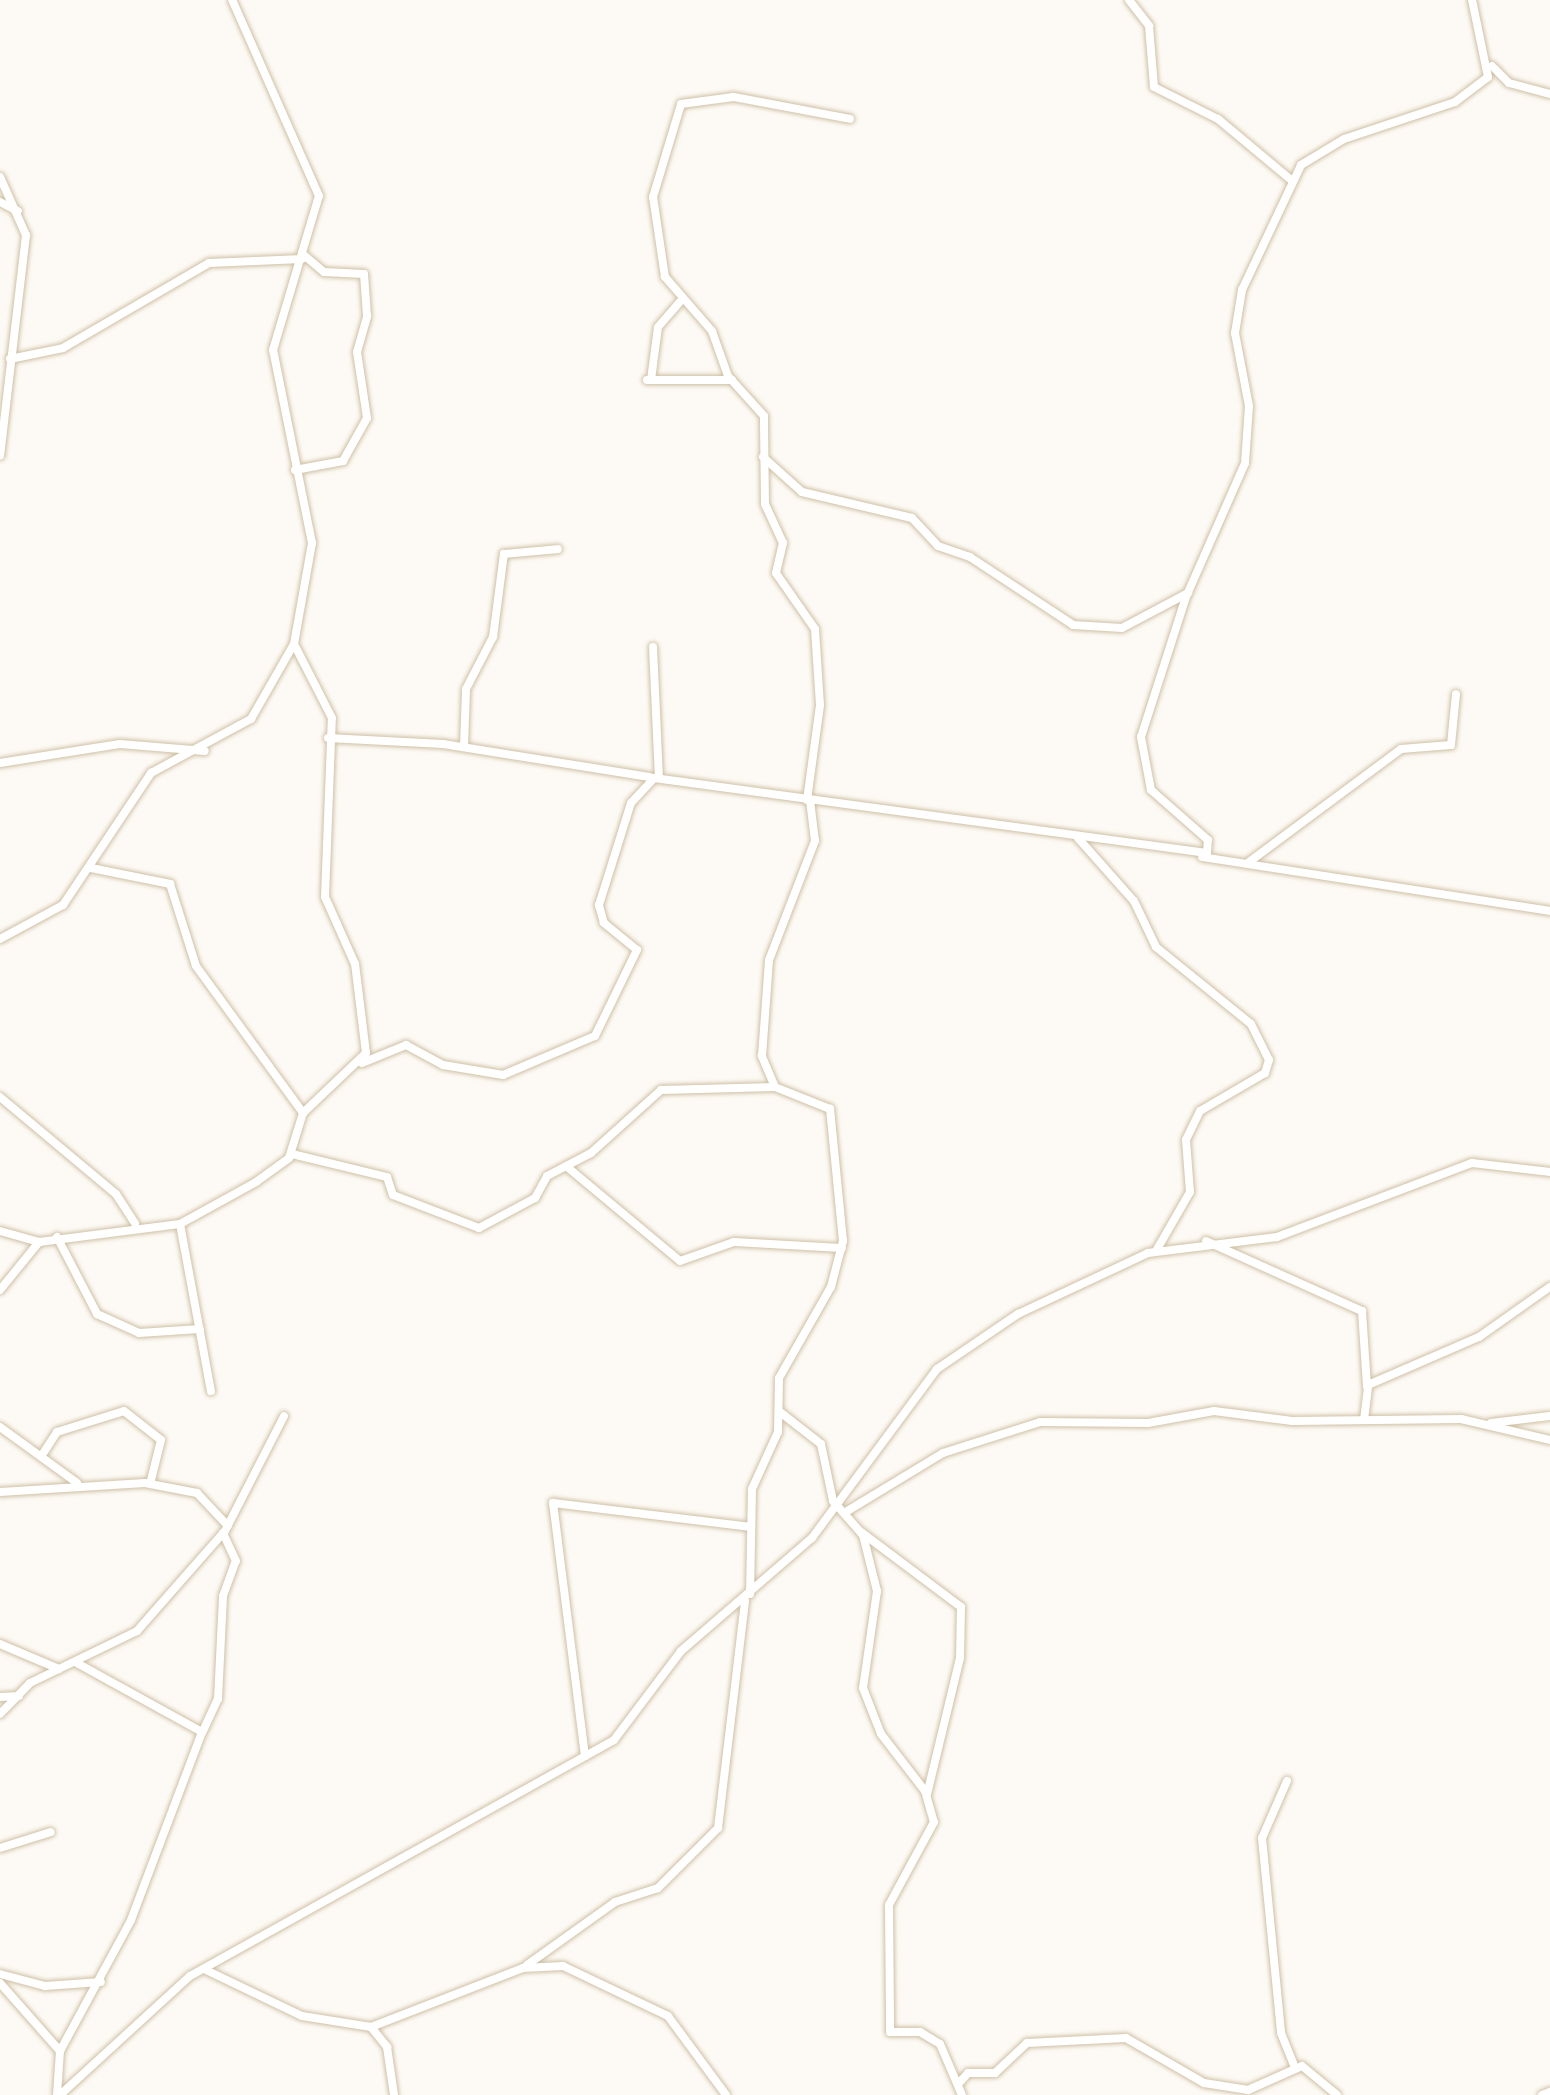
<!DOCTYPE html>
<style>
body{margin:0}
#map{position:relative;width:1550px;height:2095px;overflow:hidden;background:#fdfaf5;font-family:Poppins,sans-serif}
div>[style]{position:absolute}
.roads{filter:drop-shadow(0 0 2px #cfc0a4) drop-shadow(0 0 2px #cfc0a4)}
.minor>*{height:8px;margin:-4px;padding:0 4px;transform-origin:4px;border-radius:4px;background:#fff}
span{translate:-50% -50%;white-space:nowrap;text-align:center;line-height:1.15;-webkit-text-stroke:8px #fff;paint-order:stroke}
</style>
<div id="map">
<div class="roads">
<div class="minor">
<i style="left:1129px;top:0;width:33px;rotate:52deg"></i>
<i style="left:1149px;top:26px;width:61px;rotate:85.3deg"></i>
<i style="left:1154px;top:87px;width:72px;rotate:26.6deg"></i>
<i style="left:1218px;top:119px;width:94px;rotate:39.8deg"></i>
<i style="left:1492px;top:66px;width:24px;rotate:45deg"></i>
<i style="left:1509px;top:83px;width:42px;rotate:15deg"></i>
<i style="left:0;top:177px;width:64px;rotate:65.9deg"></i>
<i style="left:26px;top:235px;width:222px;rotate:96.7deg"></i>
<i style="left:0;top:202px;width:20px;rotate:27deg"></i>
<i style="left:10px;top:359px;width:54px;rotate:-11.7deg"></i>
<i style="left:63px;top:348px;width:169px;rotate:-30.2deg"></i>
<i style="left:209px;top:263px;width:93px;rotate:-2.5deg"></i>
<i style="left:647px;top:380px;width:85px"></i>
<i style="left:651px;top:380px;width:53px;rotate:-82.5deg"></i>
<i style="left:658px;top:327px;width:37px;rotate:-49deg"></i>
<i style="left:763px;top:457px;width:52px;rotate:41.9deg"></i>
<i style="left:802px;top:492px;width:113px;rotate:13.3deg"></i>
<i style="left:912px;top:518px;width:38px;rotate:47deg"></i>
<i style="left:938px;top:546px;width:34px;rotate:19deg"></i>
<i style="left:970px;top:557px;width:123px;rotate:33.4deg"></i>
<i style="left:1073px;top:625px;width:49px;rotate:3.5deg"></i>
<i style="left:1122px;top:628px;width:75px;rotate:-27.9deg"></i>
<i style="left:295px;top:470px;width:49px;rotate:-10.6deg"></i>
<i style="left:343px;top:461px;width:49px;rotate:-60.8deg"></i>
<i style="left:367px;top:418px;width:67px;rotate:-98.6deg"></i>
<i style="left:357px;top:352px;width:37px;rotate:-74deg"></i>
<i style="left:367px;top:316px;width:42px;rotate:-94.1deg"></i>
<i style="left:364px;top:274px;width:40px;rotate:-177.1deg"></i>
<i style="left:324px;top:272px;width:26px;rotate:-140deg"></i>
<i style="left:653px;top:647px;width:130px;rotate:87.4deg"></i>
<i style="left:328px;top:738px;width:115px;rotate:3deg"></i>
<i style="left:443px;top:744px;width:209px;rotate:9.1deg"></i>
<i style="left:464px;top:747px;width:58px;rotate:-88deg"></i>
<i style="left:466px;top:689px;width:59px;rotate:-62.6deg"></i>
<i style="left:493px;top:637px;width:84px;rotate:-82.5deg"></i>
<i style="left:504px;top:554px;width:54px;rotate:-5.3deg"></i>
<i style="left:0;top:763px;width:121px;rotate:-9deg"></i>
<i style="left:120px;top:744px;width:85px;rotate:4.7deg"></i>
<i style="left:807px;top:800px;width:96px;rotate:-82.2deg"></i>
<i style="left:820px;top:705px;width:76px;rotate:-93.8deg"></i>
<i style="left:815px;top:629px;width:68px;rotate:-124.9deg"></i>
<i style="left:776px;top:573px;width:31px;rotate:-77deg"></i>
<i style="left:783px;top:543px;width:43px;rotate:-114.8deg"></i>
<i style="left:765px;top:504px;width:88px;rotate:-90.7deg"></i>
<i style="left:764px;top:416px;width:54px;rotate:-132deg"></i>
<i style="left:728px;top:376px;width:48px;rotate:-109.6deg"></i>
<i style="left:712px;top:331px;width:72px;rotate:-131deg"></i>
<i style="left:665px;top:277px;width:81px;rotate:-98.5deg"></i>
<i style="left:653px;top:197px;width:97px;rotate:-73.2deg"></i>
<i style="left:681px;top:104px;width:53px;rotate:-7.5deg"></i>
<i style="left:734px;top:97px;width:118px;rotate:10.7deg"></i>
<i style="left:1078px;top:838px;width:84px;rotate:48.4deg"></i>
<i style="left:1134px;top:901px;width:51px;rotate:64.4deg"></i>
<i style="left:1156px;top:947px;width:122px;rotate:39deg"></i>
<i style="left:1251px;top:1024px;width:40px;rotate:63.4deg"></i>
<i style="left:1269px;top:1060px;width:14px;rotate:107deg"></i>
<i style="left:1265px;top:1073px;width:75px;rotate:149.7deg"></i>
<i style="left:1200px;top:1111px;width:32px;rotate:116deg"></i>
<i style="left:1186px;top:1140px;width:52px;rotate:85.6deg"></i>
<i style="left:1190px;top:1192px;width:68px;rotate:120deg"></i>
<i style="left:1202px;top:857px;width:352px;rotate:8.8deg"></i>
<i style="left:1249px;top:862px;width:189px;rotate:-36.6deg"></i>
<i style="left:1401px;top:749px;width:50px;rotate:-4.6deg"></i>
<i style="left:1451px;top:745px;width:51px;rotate:-84.4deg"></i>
<i style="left:91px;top:868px;width:81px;rotate:11.4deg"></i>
<i style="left:170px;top:884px;width:86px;rotate:72.4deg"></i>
<i style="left:196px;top:966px;width:182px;rotate:53.9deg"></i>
<i style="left:0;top:939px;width:72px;rotate:-28.4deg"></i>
<i style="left:63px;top:905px;width:159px;rotate:-56.3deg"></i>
<i style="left:151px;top:773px;width:114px;rotate:-28.4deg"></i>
<i style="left:251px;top:719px;width:86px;rotate:-60.2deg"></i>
<i style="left:362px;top:1063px;width:48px;rotate:-22.2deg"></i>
<i style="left:406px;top:1045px;width:42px;rotate:28.4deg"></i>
<i style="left:443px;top:1065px;width:61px;rotate:9.5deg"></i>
<i style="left:503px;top:1075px;width:100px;rotate:-23deg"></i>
<i style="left:595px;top:1036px;width:96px;rotate:-64deg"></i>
<i style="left:637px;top:950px;width:43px;rotate:-140.7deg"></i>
<i style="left:604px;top:923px;width:19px;rotate:-106deg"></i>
<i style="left:599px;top:905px;width:107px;rotate:-72.6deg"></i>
<i style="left:631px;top:803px;width:34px;rotate:-47deg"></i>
<i style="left:654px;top:778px;width:558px;rotate:7.72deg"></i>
<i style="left:1207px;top:853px;width:13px;rotate:-86deg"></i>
<i style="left:1208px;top:840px;width:76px;rotate:-138.7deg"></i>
<i style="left:1151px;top:790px;width:54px;rotate:-100.7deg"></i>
<i style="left:1141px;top:737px;width:147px;rotate:-72.2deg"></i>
<i style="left:1186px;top:597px;width:146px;rotate:-66.2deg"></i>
<i style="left:1245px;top:463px;width:57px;rotate:-86deg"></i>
<i style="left:1249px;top:406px;width:74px;rotate:-100.9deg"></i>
<i style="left:1235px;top:333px;width:44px;rotate:-80.8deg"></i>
<i style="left:1242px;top:290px;width:138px;rotate:-64.7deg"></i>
<i style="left:1301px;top:165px;width:50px;rotate:-31.2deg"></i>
<i style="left:1344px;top:139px;width:117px;rotate:-18.4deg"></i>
<i style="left:1455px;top:102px;width:41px;rotate:-37.1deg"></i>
<i style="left:1488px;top:77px;width:79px;rotate:-101.7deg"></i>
<i style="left:0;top:1097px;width:151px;rotate:39.9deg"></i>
<i style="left:116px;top:1194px;width:35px;rotate:57deg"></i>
<i style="left:292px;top:1154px;width:98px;rotate:13.6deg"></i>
<i style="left:387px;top:1177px;width:19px;rotate:72deg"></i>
<i style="left:393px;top:1195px;width:92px;rotate:21deg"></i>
<i style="left:479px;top:1228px;width:64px;rotate:-28.2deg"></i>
<i style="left:535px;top:1198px;width:25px;rotate:-61deg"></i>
<i style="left:547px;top:1176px;width:50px;rotate:-27.6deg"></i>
<i style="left:591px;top:1153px;width:94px;rotate:-42deg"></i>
<i style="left:661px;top:1090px;width:114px;rotate:-1.5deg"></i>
<i style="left:566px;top:1166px;width:148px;rotate:39.8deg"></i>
<i style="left:680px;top:1261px;width:57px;rotate:-19.4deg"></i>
<i style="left:734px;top:1242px;width:108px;rotate:3.2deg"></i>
<i style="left:180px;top:1224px;width:170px;rotate:79.5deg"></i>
<i style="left:0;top:1231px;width:41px;rotate:15.8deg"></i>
<i style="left:57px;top:1237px;width:87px;rotate:62.5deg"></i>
<i style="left:97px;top:1314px;width:46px;rotate:24.3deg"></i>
<i style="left:139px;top:1333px;width:61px;rotate:-3.8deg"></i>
<i style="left:1206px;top:1241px;width:171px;rotate:24.2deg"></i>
<i style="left:1362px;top:1311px;width:76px;rotate:86.2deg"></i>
<i style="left:0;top:1290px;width:62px;rotate:-50.9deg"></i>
<i style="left:39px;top:1242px;width:142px;rotate:-7.3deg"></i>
<i style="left:180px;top:1224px;width:87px;rotate:-28.9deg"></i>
<i style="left:256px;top:1182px;width:41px;rotate:-36deg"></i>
<i style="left:289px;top:1158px;width:47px;rotate:-72.7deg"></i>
<i style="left:303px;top:1113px;width:87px;rotate:-43.6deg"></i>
<i style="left:366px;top:1053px;width:90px;rotate:-97deg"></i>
<i style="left:355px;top:964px;width:73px;rotate:-114.1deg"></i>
<i style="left:325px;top:897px;width:179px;rotate:-87.8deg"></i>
<i style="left:332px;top:718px;width:83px;rotate:-117.2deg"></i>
<i style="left:294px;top:644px;width:103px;rotate:-79.9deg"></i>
<i style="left:312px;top:543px;width:197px;rotate:-101.4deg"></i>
<i style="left:273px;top:350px;width:161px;rotate:-73.4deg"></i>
<i style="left:319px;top:196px;width:214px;rotate:-113.9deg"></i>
<i style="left:780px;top:1412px;width:52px;rotate:38deg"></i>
<i style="left:821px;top:1444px;width:58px;rotate:78.1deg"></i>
<i style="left:833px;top:1501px;width:45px;rotate:48.6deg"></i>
<i style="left:863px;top:1535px;width:58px;rotate:76deg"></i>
<i style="left:877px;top:1591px;width:98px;rotate:98.2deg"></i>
<i style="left:863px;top:1688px;width:49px;rotate:68.6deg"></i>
<i style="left:881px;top:1734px;width:72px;rotate:52.3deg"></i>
<i style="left:925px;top:1791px;width:32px;rotate:74deg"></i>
<i style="left:934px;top:1822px;width:94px;rotate:118.5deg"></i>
<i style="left:889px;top:1905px;width:127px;rotate:89.5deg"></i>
<i style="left:890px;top:2032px;width:30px"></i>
<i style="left:920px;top:2032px;width:23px;rotate:31deg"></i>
<i style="left:940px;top:2044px;width:56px;rotate:66.7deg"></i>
<i style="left:1364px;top:1420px;width:35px;rotate:-83deg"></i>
<i style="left:1368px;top:1385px;width:121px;rotate:-23.4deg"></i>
<i style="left:1479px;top:1337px;width:87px;rotate:-35.2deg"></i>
<i style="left:1491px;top:1423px;width:59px;rotate:-6.8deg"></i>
<i style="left:0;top:1427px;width:95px;rotate:36deg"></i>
<i style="left:44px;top:1452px;width:24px;rotate:-57deg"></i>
<i style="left:57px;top:1432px;width:70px;rotate:-17.4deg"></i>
<i style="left:124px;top:1411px;width:47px;rotate:38.1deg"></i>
<i style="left:161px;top:1440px;width:45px;rotate:104deg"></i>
<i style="left:0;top:1492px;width:145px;rotate:-3.6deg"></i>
<i style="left:145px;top:1483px;width:53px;rotate:10.9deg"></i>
<i style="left:197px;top:1493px;width:45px;rotate:46.8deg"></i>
<i style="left:844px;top:1513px;width:116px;rotate:-31.2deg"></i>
<i style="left:943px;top:1453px;width:102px;rotate:-17.7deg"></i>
<i style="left:1040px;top:1422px;width:108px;rotate:0.5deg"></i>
<i style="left:1148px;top:1423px;width:67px;rotate:-10.3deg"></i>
<i style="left:1214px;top:1411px;width:79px;rotate:7.3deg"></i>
<i style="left:1292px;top:1421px;width:169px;rotate:-0.7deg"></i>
<i style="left:1461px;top:1419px;width:91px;rotate:13.3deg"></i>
<i style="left:861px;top:1532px;width:125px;rotate:36.9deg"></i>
<i style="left:961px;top:1607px;width:51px;rotate:91.1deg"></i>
<i style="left:960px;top:1658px;width:140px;rotate:103.6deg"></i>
<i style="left:750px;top:1594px;width:105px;rotate:-88.9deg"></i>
<i style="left:752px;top:1489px;width:63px;rotate:-65.5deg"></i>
<i style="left:778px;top:1432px;width:54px;rotate:-88.9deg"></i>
<i style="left:779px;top:1378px;width:105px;rotate:-60.3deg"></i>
<i style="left:831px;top:1287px;width:48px;rotate:-75.4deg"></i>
<i style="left:843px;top:1241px;width:133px;rotate:-95.6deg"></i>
<i style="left:830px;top:1109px;width:59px;rotate:-158.2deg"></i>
<i style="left:775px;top:1087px;width:34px;rotate:-113deg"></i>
<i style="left:762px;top:1056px;width:96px;rotate:-85.8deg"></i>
<i style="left:769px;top:960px;width:128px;rotate:-68.9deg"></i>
<i style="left:815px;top:841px;width:39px;rotate:-97deg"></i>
<i style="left:0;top:1644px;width:64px;rotate:23deg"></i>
<i style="left:0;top:1697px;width:19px;rotate:-3deg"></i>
<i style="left:0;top:1714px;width:43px;rotate:-45.9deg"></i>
<i style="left:30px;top:1683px;width:119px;rotate:-25.9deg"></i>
<i style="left:137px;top:1631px;width:133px;rotate:-48.7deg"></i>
<i style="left:225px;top:1531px;width:129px;rotate:-62.8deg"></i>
<i style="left:202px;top:1733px;width:38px;rotate:-65deg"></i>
<i style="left:218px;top:1699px;width:103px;rotate:-87.2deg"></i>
<i style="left:223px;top:1596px;width:37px;rotate:-70deg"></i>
<i style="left:236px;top:1561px;width:31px;rotate:-115deg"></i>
<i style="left:585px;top:1756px;width:255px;rotate:-97.2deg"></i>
<i style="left:553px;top:1503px;width:198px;rotate:6.9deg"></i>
<i style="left:1287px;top:1781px;width:62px;rotate:113.7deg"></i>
<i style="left:1262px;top:1838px;width:196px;rotate:84.4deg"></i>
<i style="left:1281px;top:2033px;width:38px;rotate:68deg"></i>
<i style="left:0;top:1848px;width:53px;rotate:-17.4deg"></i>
<i style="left:527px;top:1965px;width:108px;rotate:-35.6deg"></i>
<i style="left:615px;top:1902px;width:45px;rotate:-18deg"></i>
<i style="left:658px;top:1888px;width:85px;rotate:-45deg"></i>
<i style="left:718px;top:1828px;width:229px;rotate:-83.2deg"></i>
<i style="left:206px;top:1970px;width:106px;rotate:25.6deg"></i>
<i style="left:302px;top:2016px;width:70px;rotate:9.1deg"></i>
<i style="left:371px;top:2027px;width:163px;rotate:-21.2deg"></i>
<i style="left:523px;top:1968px;width:40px;rotate:-2.9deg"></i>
<i style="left:563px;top:1966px;width:116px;rotate:25.5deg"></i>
<i style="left:668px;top:2016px;width:98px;rotate:53.7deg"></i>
<i style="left:0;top:1974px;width:47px;rotate:14.9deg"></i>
<i style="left:45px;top:1986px;width:56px;rotate:-4.1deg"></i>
<i style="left:0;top:1983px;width:91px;rotate:48.6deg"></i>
<i style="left:371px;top:2027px;width:26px;rotate:51deg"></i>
<i style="left:387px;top:2047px;width:49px;rotate:81.7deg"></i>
<i style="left:960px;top:2082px;width:12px;rotate:-48deg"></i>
<i style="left:968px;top:2073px;width:27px"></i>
<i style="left:995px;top:2073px;width:44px;rotate:-43.2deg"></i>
<i style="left:1027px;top:2043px;width:99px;rotate:-2.9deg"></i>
<i style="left:1126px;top:2038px;width:90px;rotate:30deg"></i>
<i style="left:1204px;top:2083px;width:45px;rotate:9deg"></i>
<i style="left:1248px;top:2090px;width:59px;rotate:-24deg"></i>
<i style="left:1302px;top:2066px;width:45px;rotate:39.6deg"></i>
<i style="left:57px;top:2095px;width:44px;rotate:-86.1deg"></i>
<i style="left:60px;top:2051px;width:149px;rotate:-61.5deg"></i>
<i style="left:131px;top:1920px;width:201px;rotate:-69.3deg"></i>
<i style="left:202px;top:1732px;width:145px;rotate:-151.1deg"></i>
<i style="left:60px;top:2095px;width:176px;rotate:-42.5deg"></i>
<i style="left:190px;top:1976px;width:485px;rotate:-29.1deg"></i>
<i style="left:614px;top:1740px;width:111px;rotate:-53deg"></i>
<i style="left:681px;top:1651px;width:173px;rotate:-40.8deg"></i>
<i style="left:812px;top:1538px;width:210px;rotate:-53.5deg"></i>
<i style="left:937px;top:1369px;width:98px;rotate:-34.2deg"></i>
<i style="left:1018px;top:1314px;width:144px;rotate:-25.1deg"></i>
<i style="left:1148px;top:1253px;width:130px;rotate:-7.1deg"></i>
<i style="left:1277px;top:1237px;width:209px;rotate:-20.8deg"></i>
<i style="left:1472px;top:1163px;width:79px;rotate:6.6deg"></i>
<i style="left:1542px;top:2095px;width:9px;rotate:-21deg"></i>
</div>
</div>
</div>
